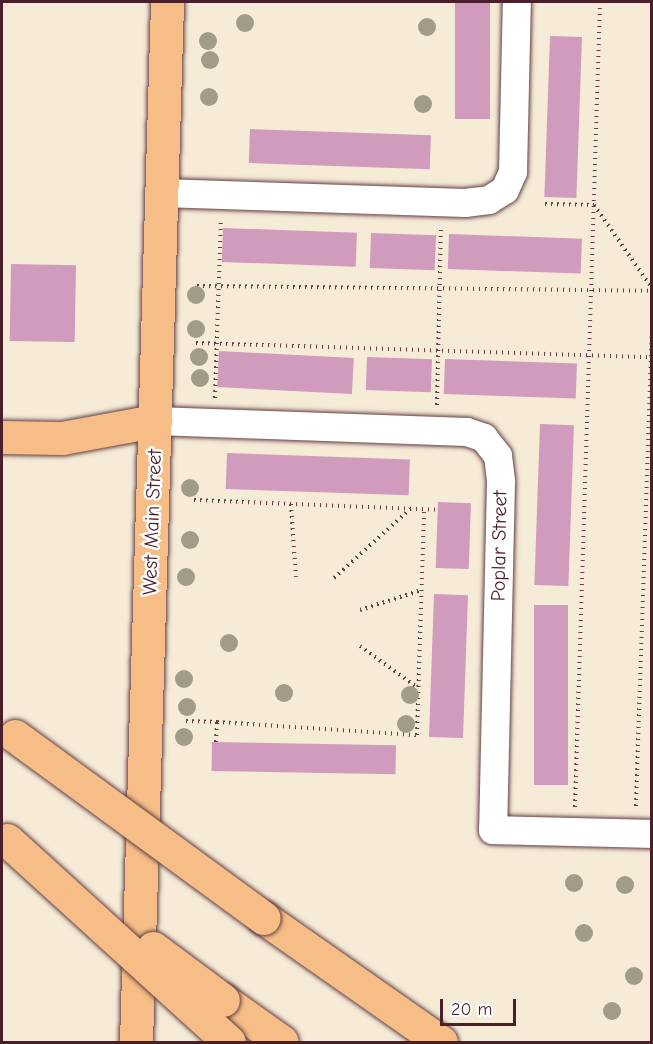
<!DOCTYPE html>
<style>
body{margin:0}
#map{position:relative;width:653px;height:1044px;overflow:hidden;background:#f5ebd6;font-family:"Comic Neue",sans-serif}
div>[style]{position:absolute}
.building>*{inset:0;background:#d19bbe;transform-origin:0 0}
.path>*{height:4px;margin-top:-2px;transform-origin:0;background:repeating-linear-gradient(90deg,#643e45 0 1.5px,transparent 0 6px)}
.roads{filter:drop-shadow(0 0 2px #643e45) drop-shadow(0 0 2px #643e45)}
.minor>*{height:28px;margin:-14px;padding:0 14px;transform-origin:14px;border-radius:14px;background:#fff}
.major>*{height:33px;margin:-16.5px;padding:0 16.5px;transform-origin:16.5px;border-radius:16.5px;background:#f6be86}
.highway>*{height:33px;margin:-16.5px;padding:0 16.5px;transform-origin:16.5px;border-radius:16.5px;background:#f6be86}
.bridges{filter:drop-shadow(0 0 2px #643e45) drop-shadow(0 0 2px #643e45)}
.highway-bridge>*{height:33px;margin:-16.5px;padding:0 16.5px;transform-origin:16.5px;border-radius:16.5px;background:#f6be86}
.trees>*{width:18px;height:18px;margin:-9px;border-radius:50%;background:#a29b88}
span{translate:-50% -50%;white-space:nowrap;text-align:center;line-height:1.15;-webkit-text-stroke:5px #fff;paint-order:stroke}
.street-label{font-size:20px;color:#4a1f2b}
.frame{position:absolute;inset:0;border:3px solid #4a1f2b;pointer-events:none}
.scale{position:absolute;left:440px;top:999px;width:76px;height:27px;box-sizing:border-box;border:3px solid #4a1f2b;border-top:0;padding-left:8px;font-size:18px;line-height:21px;white-space:nowrap;color:#4a1f2b;-webkit-text-stroke:4px #fff;paint-order:stroke}
</style>
<div id="map">
<div class="building">
<i style="left:455px;top:2px;width:35px;height:117px"></i>
<i style="left:550px;top:36px;width:32px;height:161px;rotate:2deg"></i>
<i style="left:250px;top:129px;width:181px;height:34px;rotate:2deg"></i>
<i style="left:223px;top:228px;width:134px;height:34px;rotate:2deg"></i>
<i style="left:371px;top:233px;width:65px;height:35px;rotate:2deg"></i>
<i style="left:449px;top:234px;width:133px;height:35px;rotate:2deg"></i>
<i style="left:11px;top:264px;width:65px;height:77px;rotate:1deg"></i>
<i style="left:219px;top:351px;width:135px;height:36px;rotate:3deg"></i>
<i style="left:367px;top:357px;width:65px;height:33px;rotate:2deg"></i>
<i style="left:445px;top:359px;width:132px;height:35px;rotate:2deg"></i>
<i style="left:540px;top:424px;width:34px;height:161px;rotate:2deg"></i>
<i style="left:227px;top:453px;width:183px;height:36px;rotate:2deg"></i>
<i style="left:438px;top:502px;width:33px;height:66px;rotate:2deg"></i>
<i style="left:434px;top:594px;width:34px;height:143px;rotate:2deg"></i>
<i style="left:534px;top:605px;width:34px;height:180px"></i>
<i style="left:212px;top:742px;width:184px;height:29px;rotate:1deg"></i>
</div>
<div class="path">
<i style="left:545px;top:204px;width:49px;rotate:1.2deg"></i>
<i style="left:594px;top:205px;width:101px;rotate:55.1deg"></i>
<i style="left:197px;top:286px;width:455px;rotate:0.6deg"></i>
<i style="left:196px;top:343px;width:455px;rotate:1.8deg"></i>
<i style="left:215px;top:398px;width:179px;rotate:-88.1deg"></i>
<i style="left:437px;top:405px;width:178px;rotate:-88.7deg"></i>
<i style="left:194px;top:500px;width:244px;rotate:2.3deg"></i>
<i style="left:291px;top:504px;width:73px;rotate:86.1deg"></i>
<i style="left:334px;top:578px;width:103px;rotate:-42.2deg"></i>
<i style="left:360px;top:610px;width:65px;rotate:-17.9deg"></i>
<i style="left:360px;top:646px;width:72px;rotate:35.9deg"></i>
<i style="left:186px;top:721px;width:31px;rotate:2deg"></i>
<i style="left:216px;top:742px;width:20px;rotate:-87deg"></i>
<i style="left:217px;top:722px;width:200px;rotate:3.7deg"></i>
<i style="left:417px;top:735px;width:226px;rotate:-88.2deg"></i>
<i style="left:636px;top:806px;width:472px;rotate:-88.1deg"></i>
<i style="left:575px;top:807px;width:805px;rotate:-88.22deg"></i>
</div>
<div class="roads">
<div class="minor">
<i style="left:162px;top:193px;width:303px;rotate:1.9deg"></i>
<i style="left:465px;top:203px;width:24px;rotate:-7deg"></i>
<i style="left:489px;top:200px;width:19px;rotate:-32deg"></i>
<i style="left:505px;top:190px;width:20px;rotate:-66deg"></i>
<i style="left:513px;top:172px;width:170px;rotate:-88.7deg"></i>
<i style="left:155px;top:421px;width:312px;rotate:2deg"></i>
<i style="left:467px;top:432px;width:18px;rotate:19deg"></i>
<i style="left:484px;top:438px;width:23px;rotate:52deg"></i>
<i style="left:498px;top:456px;width:26px;rotate:83deg"></i>
<i style="left:501px;top:482px;width:348px;rotate:91.3deg"></i>
<i style="left:493px;top:830px;width:159px;rotate:1.4deg"></i>
</div>
<div class="major">
<i style="left:136px;top:1042px;width:1040px;rotate:-88.29deg"></i>
</div>
<div class="highway">
<i style="left:2px;top:437px;width:60px;rotate:1deg"></i>
<i style="left:62px;top:438px;width:95px;rotate:-10.4deg"></i>
<i style="left:264px;top:918px;width:216px;rotate:35deg"></i>
<i style="left:223px;top:1000px;width:72px;rotate:35.4deg"></i>
</div>
</div>
<div class="bridges">
<div class="highway-bridge">
<i style="left:15px;top:736px;width:308px;rotate:36.2deg"></i>
<i style="left:7px;top:840px;width:300px;rotate:42.3deg"></i>
<i style="left:153px;top:948px;width:87px;rotate:36.6deg"></i>
</div>
</div>
<div class="trees">
<i style="left:245px;top:23px"></i>
<i style="left:427px;top:27px"></i>
<i style="left:208px;top:41px"></i>
<i style="left:210px;top:60px"></i>
<i style="left:209px;top:97px"></i>
<i style="left:423px;top:104px"></i>
<i style="left:196px;top:295px"></i>
<i style="left:196px;top:329px"></i>
<i style="left:199px;top:357px"></i>
<i style="left:200px;top:378px"></i>
<i style="left:190px;top:488px"></i>
<i style="left:190px;top:540px"></i>
<i style="left:186px;top:577px"></i>
<i style="left:229px;top:643px"></i>
<i style="left:184px;top:679px"></i>
<i style="left:284px;top:693px"></i>
<i style="left:410px;top:695px"></i>
<i style="left:187px;top:707px"></i>
<i style="left:406px;top:724px"></i>
<i style="left:184px;top:737px"></i>
<i style="left:574px;top:883px"></i>
<i style="left:625px;top:885px"></i>
<i style="left:584px;top:933px"></i>
<i style="left:634px;top:976px"></i>
<i style="left:612px;top:1011px"></i>
</div>
<div class="street-label">
<span style="left:152px;top:522px;rotate:-88deg">West Main Street</span>
<span style="left:499px;top:546px;rotate:-89deg">Poplar Street</span>
</div>
<div class="frame"></div>
<div class="scale">20 m</div>
</div>
